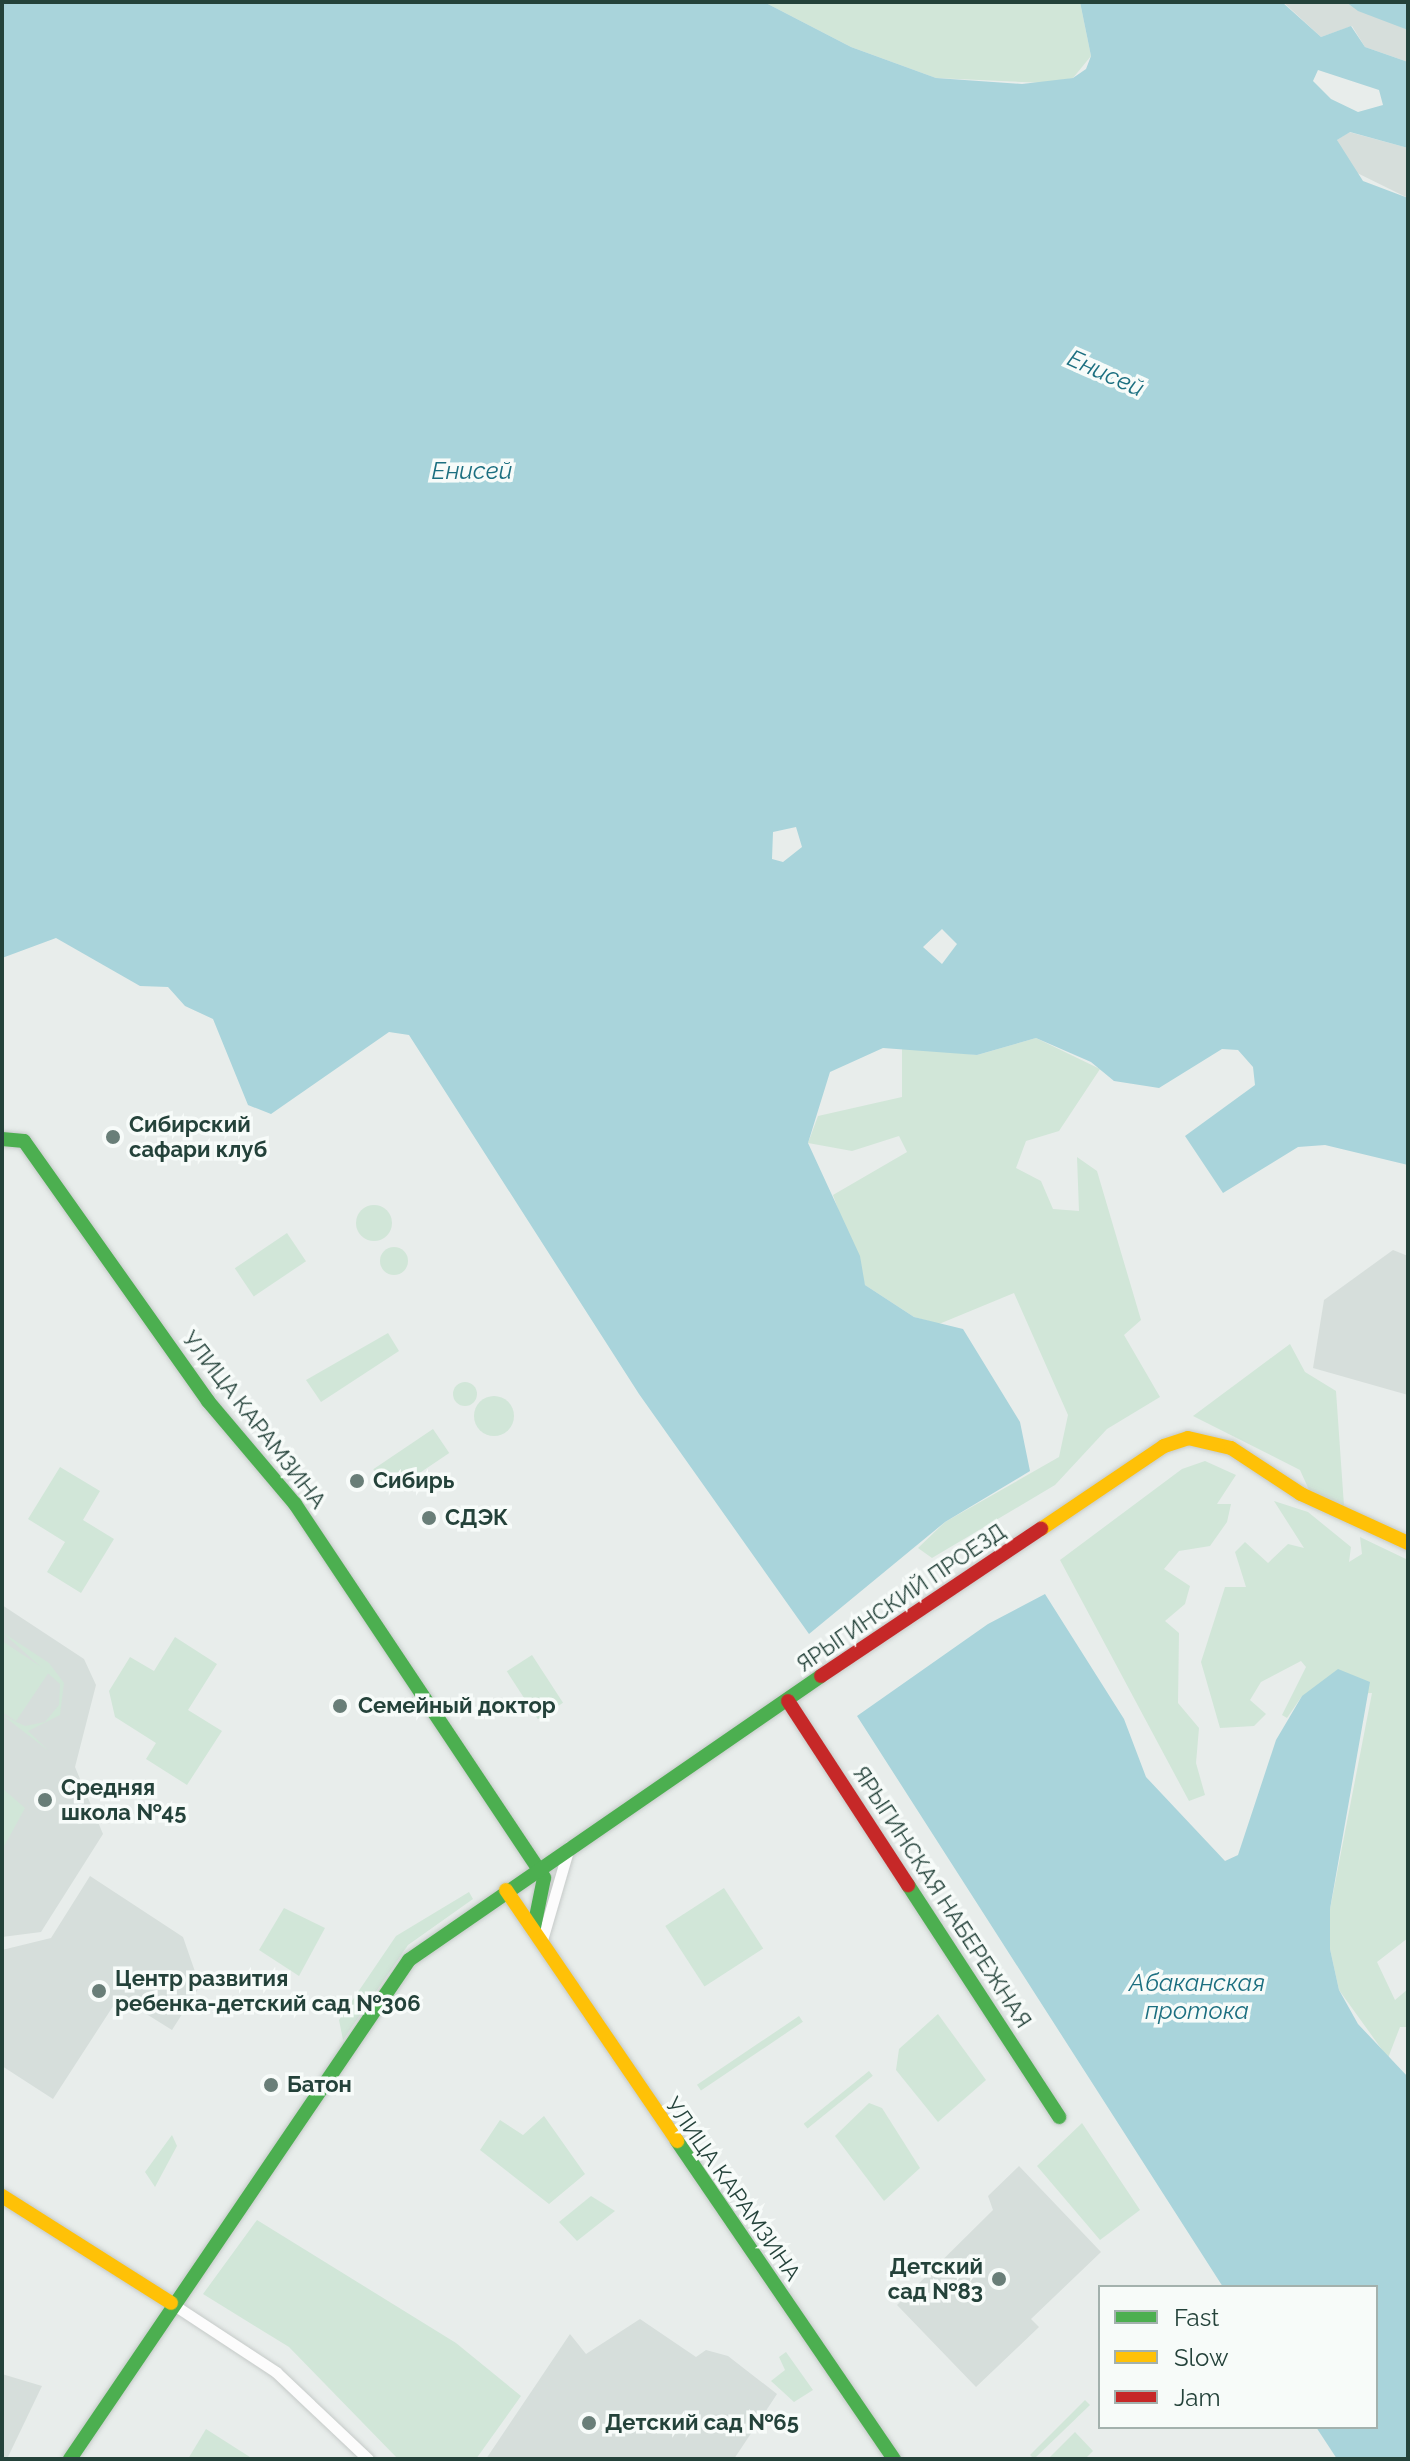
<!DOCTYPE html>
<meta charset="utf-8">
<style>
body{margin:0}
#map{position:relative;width:1410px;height:2461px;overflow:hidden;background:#e8edeb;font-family:Raleway,sans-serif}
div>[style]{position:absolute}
.built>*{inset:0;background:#d6dedb}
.green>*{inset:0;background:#d1e6d8;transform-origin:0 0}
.round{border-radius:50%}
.water>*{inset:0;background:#a9d4db}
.roads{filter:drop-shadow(0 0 2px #c5cac8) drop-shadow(0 0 2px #c5cac8)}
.street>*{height:11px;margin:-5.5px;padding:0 5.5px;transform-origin:5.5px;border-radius:5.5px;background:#fcfcfc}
.fast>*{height:14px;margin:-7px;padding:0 7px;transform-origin:7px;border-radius:7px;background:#4caf50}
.slow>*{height:14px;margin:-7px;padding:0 7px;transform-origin:7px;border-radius:7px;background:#ffc107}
.jam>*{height:14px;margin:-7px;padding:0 7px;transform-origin:7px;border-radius:7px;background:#c62828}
.dots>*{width:22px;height:22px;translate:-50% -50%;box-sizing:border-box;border:4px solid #f7fbf9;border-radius:50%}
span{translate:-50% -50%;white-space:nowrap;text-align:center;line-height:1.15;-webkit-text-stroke:7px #f7fbf9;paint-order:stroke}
.poi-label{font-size:22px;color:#24423a;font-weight:700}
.left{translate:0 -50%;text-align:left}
.right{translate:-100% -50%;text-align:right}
.street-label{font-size:22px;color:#24423a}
.water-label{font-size:24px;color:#1c6f80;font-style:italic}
.frame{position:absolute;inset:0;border:4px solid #24423a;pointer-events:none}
.legend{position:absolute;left:1098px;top:2285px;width:280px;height:144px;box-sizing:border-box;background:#f7fbf9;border:2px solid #a3b1ad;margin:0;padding:10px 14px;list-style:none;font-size:24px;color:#24423a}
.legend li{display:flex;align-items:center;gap:16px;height:40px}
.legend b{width:40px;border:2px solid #a3b1ad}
</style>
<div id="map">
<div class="built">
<i style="clip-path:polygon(1283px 2px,1346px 2px,1408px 30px,1408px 62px,1365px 47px,1352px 26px,1321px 37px)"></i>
<i style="clip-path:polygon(1349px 132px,1408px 148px,1408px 198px,1349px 169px,1337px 140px)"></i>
<i style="clip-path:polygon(1393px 1250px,1408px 1256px,1408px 1395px,1313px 1368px,1324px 1300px)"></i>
<i style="clip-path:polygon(2px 1605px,84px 1659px,96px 1685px,75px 1767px,103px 1834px,41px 1932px,2px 1937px)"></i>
<i style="clip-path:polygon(90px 1876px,183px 1937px,200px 1986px,172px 2030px,119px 1997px,53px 2099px,2px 2066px,2px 1950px,51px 1938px)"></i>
<i style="clip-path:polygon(1019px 2166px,1101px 2252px,1031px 2319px,1039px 2327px,976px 2387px,897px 2305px,993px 2210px,988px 2196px)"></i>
<i style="clip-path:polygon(640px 2319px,696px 2357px,706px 2350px,728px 2356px,777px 2394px,734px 2459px,486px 2459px,570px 2334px,586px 2354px)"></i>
<i style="clip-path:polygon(2px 2374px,42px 2386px,7px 2459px,2px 2459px)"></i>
</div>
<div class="green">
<i style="clip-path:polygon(764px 2px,1080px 2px,1091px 56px,1073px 78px,1046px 83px,936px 78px,851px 47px)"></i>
<i style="clip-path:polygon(1036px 1038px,1100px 1069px,1059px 1131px,1026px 1141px,1016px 1168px,1041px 1181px,1053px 1209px,1079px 1211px,1077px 1157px,1097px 1171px,1141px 1320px,1124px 1335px,1160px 1397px,1107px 1429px,1055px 1485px,932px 1558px,918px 1548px,945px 1522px,1059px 1457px,1068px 1415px,1014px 1293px,939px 1324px,914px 1317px,865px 1285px,833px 1195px,907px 1152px,899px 1136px,852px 1151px,808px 1143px,818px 1116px,902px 1097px,902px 1046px,977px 1055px)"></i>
<i class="round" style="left:356px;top:1205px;width:36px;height:36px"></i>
<i style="left:287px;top:1233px;width:34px;height:63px;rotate:56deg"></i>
<i class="round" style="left:380px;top:1247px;width:28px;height:28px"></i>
<i style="clip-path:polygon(388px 1333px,399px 1351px,321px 1402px,306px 1380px)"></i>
<i style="clip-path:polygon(1290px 1344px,1305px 1372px,1336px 1391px,1344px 1506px,1309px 1490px,1300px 1470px,1193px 1416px)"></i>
<i class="round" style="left:453px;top:1382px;width:24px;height:24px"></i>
<i class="round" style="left:474px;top:1396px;width:40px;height:40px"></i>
<i style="left:433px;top:1429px;width:29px;height:72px;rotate:56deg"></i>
<i style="clip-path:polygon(1205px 1461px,1236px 1475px,1217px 1504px,1231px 1504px,1227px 1522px,1210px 1546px,1179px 1551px,1164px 1569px,1190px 1586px,1185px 1604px,1165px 1621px,1179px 1633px,1178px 1703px,1199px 1728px,1196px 1763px,1205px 1795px,1189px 1801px,1060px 1560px,1182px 1469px)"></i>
<i style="clip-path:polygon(60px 1467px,100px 1491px,83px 1520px,114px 1539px,81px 1593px,47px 1572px,65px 1542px,28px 1519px)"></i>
<i style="clip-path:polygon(1274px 1501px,1308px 1512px,1351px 1547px,1349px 1562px,1362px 1554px,1360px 1537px,1408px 1560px,1408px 1938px,1377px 1962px,1395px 2000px,1408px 1989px,1408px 2027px,1400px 2027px,1388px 2058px,1339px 1990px,1330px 1949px,1330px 1909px,1372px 1693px,1302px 1696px,1287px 1718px,1282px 1715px,1306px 1667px,1301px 1661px,1261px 1682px,1250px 1700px,1266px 1714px,1254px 1726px,1220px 1728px,1201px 1662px,1225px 1587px,1246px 1587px,1235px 1552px,1245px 1542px,1268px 1563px,1288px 1544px,1304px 1548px)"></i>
<i style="clip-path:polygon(2px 1632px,49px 1663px,64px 1683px,60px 1715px,28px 1731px,49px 1751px,2px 1715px,25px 1726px,45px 1722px,59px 1705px,60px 1684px)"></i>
<i style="clip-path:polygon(175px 1637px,217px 1664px,188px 1710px,222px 1731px,187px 1785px,146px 1759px,156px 1743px,115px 1717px,109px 1691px,130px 1657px,154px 1671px)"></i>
<i style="clip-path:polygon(2px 1641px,49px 1672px,16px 1721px,2px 1712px)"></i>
<i style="left:532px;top:1655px;width:57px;height:30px;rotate:57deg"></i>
<i style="clip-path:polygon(2px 1788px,25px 1808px,2px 1850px)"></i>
<i style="left:724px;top:1888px;width:72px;height:70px;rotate:57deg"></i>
<i style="clip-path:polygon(469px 1892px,473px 1899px,408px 1945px,343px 2040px,339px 2020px,396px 1936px)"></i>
<i style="clip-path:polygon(284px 1908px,325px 1928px,299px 1976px,259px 1950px)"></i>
<i style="clip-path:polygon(938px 2014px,986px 2080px,938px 2122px,896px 2070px,899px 2049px)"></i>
<i style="left:799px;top:2016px;width:7px;height:123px;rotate:56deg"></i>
<i style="left:869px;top:2071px;width:6px;height:84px;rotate:51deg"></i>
<i style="clip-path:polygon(869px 2103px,882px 2108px,920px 2168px,884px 2201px,835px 2136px)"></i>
<i style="clip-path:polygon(544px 2116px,585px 2174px,549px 2204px,480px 2150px,500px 2120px,523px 2135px)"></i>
<i style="clip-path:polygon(1082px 2123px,1140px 2210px,1100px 2240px,1037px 2166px)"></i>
<i style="clip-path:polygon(172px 2135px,177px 2146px,155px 2187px,145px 2172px)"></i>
<i style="clip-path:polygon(591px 2196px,615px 2211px,577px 2241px,559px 2222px)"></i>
<i style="clip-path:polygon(257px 2220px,456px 2343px,521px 2396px,476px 2459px,398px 2459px,289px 2347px,203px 2294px)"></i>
<i style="clip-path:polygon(786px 2352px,813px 2390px,794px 2402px,771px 2381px,785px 2370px,779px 2357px)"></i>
<i style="clip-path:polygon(1085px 2400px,1090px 2405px,1034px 2459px,1030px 2455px)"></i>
<i style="clip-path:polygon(206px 2429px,253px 2459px,188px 2459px)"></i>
<i style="clip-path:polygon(1075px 2432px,1093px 2451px,1085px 2459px,1048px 2459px)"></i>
</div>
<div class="water">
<i style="clip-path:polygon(evenodd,2px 2px,764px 2px,851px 47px,936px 78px,1022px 84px,1073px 78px,1086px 69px,1091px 56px,1080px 2px,1282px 2px,1321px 37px,1351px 26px,1365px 47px,1408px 62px,1408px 148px,1350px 132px,1337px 140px,1363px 181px,1408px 198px,1408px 1165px,1325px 1145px,1298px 1147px,1223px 1193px,1185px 1136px,1255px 1085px,1253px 1067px,1238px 1050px,1222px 1049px,1159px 1088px,1114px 1081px,1091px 1062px,1036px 1038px,977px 1055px,883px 1048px,830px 1072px,808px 1143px,860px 1256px,865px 1285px,914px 1317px,963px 1329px,1020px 1422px,1030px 1471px,945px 1522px,809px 1634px,639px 1394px,409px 1035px,389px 1032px,271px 1114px,248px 1105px,213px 1019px,185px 1006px,168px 987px,140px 986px,56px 938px,2px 958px,2px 2px,1318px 70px,1379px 90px,1383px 105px,1358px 112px,1331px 99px,1313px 81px,1318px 70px,2px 2px,796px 827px,802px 847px,783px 862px,772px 859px,773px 832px,796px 827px,2px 2px,942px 929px,957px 944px,942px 964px,923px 947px,942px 929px)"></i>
<i style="clip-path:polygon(1346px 2px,1408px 2px,1408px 30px,1358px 11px)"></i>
<i style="clip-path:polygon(1045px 1594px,1124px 1719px,1146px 1777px,1225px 1861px,1238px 1855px,1276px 1740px,1302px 1696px,1338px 1669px,1370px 1682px,1330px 1909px,1330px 1949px,1339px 1990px,1358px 2024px,1408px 2077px,1408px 2459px,1337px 2459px,1316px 2427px,1376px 2427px,1376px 2287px,1223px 2287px,857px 1716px,988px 1624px)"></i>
</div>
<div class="roads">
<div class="street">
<i style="left:542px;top:1940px;width:97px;rotate:-73.8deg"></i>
<i style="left:171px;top:2303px;width:126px;rotate:33.3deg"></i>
<i style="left:276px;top:2372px;width:127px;rotate:43.4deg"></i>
</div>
<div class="fast">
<i style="left:2px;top:1139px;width:22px;rotate:5deg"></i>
<i style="left:24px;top:1141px;width:319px;rotate:54.7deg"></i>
<i style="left:208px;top:1401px;width:135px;rotate:49.8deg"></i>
<i style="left:295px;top:1504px;width:449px;rotate:56.3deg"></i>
<i style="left:544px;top:1878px;width:50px;rotate:101.5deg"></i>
<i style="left:908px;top:1885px;width:277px;rotate:56.9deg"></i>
<i style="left:677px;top:2141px;width:385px;rotate:55.7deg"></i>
<i style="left:70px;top:2459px;width:603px;rotate:-55.81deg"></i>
<i style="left:409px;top:1960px;width:500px;rotate:-34.58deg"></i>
</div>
<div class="slow">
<i style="left:1041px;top:1529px;width:148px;rotate:-34deg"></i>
<i style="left:1164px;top:1446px;width:25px;rotate:-18deg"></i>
<i style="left:1188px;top:1438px;width:44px;rotate:13.1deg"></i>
<i style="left:1231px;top:1448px;width:84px;rotate:33.3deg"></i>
<i style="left:1301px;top:1494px;width:118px;rotate:24.6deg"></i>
<i style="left:506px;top:1890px;width:304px;rotate:55.7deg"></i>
<i style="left:2px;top:2196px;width:200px;rotate:32.3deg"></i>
</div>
<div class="jam">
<i style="left:821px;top:1676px;width:265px;rotate:-33.8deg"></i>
<i style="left:788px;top:1701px;width:220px;rotate:56.9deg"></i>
</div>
</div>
<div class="dots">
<i style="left:113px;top:1137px;background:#697e78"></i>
<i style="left:357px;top:1481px;background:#697e78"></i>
<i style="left:429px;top:1518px;background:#697e78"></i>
<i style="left:340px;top:1706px;background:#697e78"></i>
<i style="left:45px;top:1800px;background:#697e78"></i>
<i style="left:99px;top:1991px;background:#697e78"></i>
<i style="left:271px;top:2085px;background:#697e78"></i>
<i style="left:999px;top:2279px;background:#697e78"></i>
<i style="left:589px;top:2423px;background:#697e78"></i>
</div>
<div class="poi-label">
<span class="left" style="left:129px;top:1137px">Сибирский<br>сафари клуб</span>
<span class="left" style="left:373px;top:1481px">Сибирь</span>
<span class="left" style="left:445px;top:1518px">СДЭК</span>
<span class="left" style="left:358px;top:1706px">Семейный доктор</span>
<span class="left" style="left:61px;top:1800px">Средняя<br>школа №45</span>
<span class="left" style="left:115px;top:1991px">Центр развития<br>ребенка-детский сад №306</span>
<span class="left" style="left:287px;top:2085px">Батон</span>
<span class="right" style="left:983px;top:2279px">Детский<br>сад №83</span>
<span class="left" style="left:605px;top:2423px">Детский сад №65</span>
</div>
<div class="street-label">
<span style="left:254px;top:1420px;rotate:52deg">УЛИЦА КАРАМЗИНА</span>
<span style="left:901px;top:1598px;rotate:-34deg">ЯРЫГИНСКИЙ ПРОЕЗД</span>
<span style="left:942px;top:1897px;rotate:57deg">ЯРЫГИНСКАЯ НАБЕРЕЖНАЯ</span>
<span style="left:733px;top:2189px;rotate:55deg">УЛИЦА КАРАМЗИНА</span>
</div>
<div class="water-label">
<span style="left:1106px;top:373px;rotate:24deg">Енисей</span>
<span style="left:472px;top:471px">Енисей</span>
<span style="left:1197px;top:1997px">Абаканская<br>протока</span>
</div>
<div class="frame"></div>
<ul class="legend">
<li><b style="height:10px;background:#4caf50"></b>Fast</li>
<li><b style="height:10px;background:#ffc107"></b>Slow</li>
<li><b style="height:10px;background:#c62828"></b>Jam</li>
</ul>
</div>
